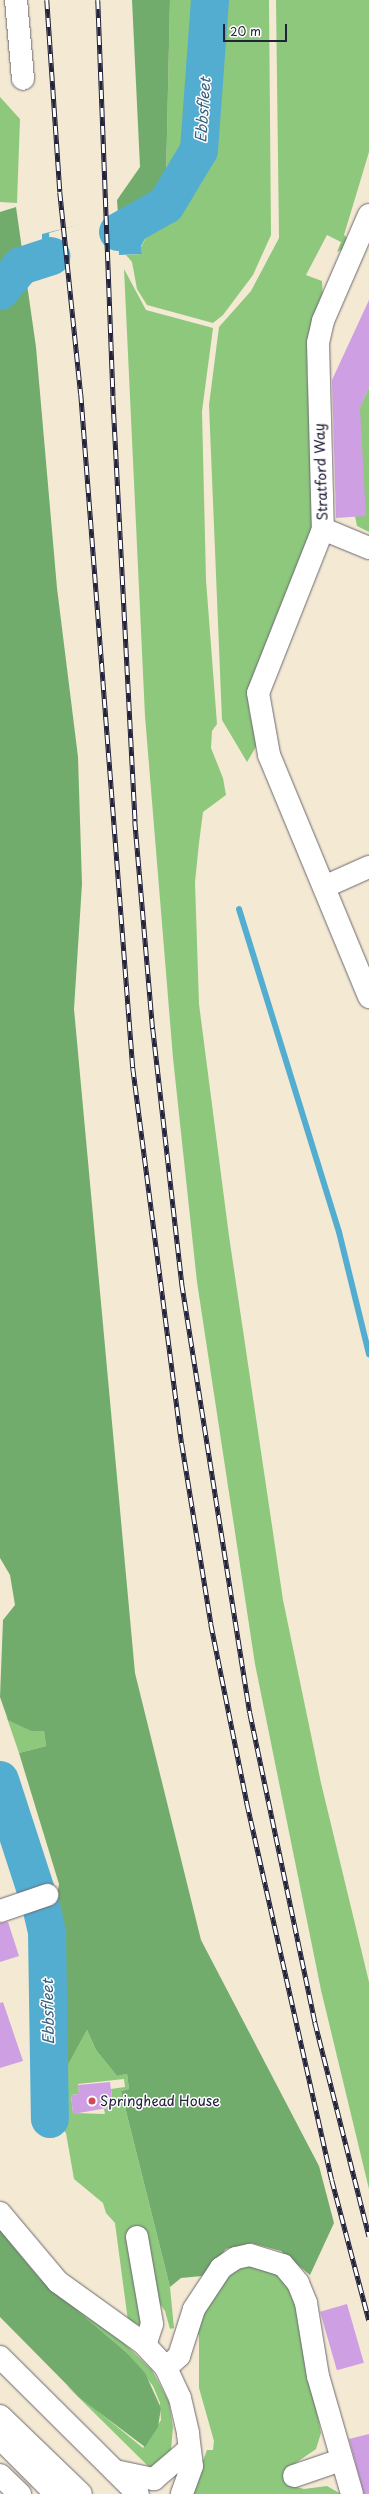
<!DOCTYPE html>
<style>
body{margin:0}
#map{position:relative;width:369px;height:2494px;overflow:hidden;background:#f4e9d3;font-family:"Playpen Sans",sans-serif}
div>[style]{position:absolute}
.green>*{inset:0;background:#8dc87d}
.forest>*{inset:0;background:#72ac6c}
.water>*{inset:0;background:#53add1}
.pier>*{inset:0;background:#f4e9d3}
.stream>*{height:6px;margin:-3px;padding:0 3px;transform-origin:3px;border-radius:3px;background:#53add1}
.river>*{height:38px;margin:-19px;padding:0 19px;transform-origin:19px;border-radius:19px;background:#53add1}
.building>*{inset:0;background:#cf9fe3;transform-origin:0 0}
.roads{filter:drop-shadow(0 0 1px #6c6870) drop-shadow(0 0 1px #6c6870)}
.minor>*{height:22px;margin:-11px;padding:0 11px;transform-origin:11px;border-radius:11px;background:#fff}
.major>*{height:22px;margin:-11px;padding:0 11px;transform-origin:11px;border-radius:11px;background:#fff}
.highway>*{height:22px;margin:-11px;padding:0 11px;transform-origin:11px;border-radius:11px;background:#fff}
.rail>*{height:4.5px;margin-top:-2.25px;transform-origin:0;background:repeating-linear-gradient(90deg,#fff 0 9px,#22223b 0 18px);box-sizing:border-box;border-block:1px solid #22223b}
.dots>*{width:11px;height:11px;translate:-50% -50%;box-sizing:border-box;border:2px solid #fff;border-radius:50%}
span{translate:-50% -50%;white-space:nowrap;text-align:center;line-height:1.15;-webkit-text-stroke:3px #fff;paint-order:stroke}
.street-label{font-size:14px;color:#22223b}
.poi-label{font-size:14px;color:#22223b}
.left{translate:0 -50%;text-align:left}
.water-label{font-size:15px;color:#38617e;font-style:italic}
.scale{position:absolute;left:223px;top:24px;width:64px;height:18px;box-sizing:border-box;border:2px solid #22223b;border-top:0;padding-left:5px;font-size:12px;line-height:14px;white-space:nowrap;color:#22223b;-webkit-text-stroke:3px #fff;paint-order:stroke}
</style>
<div id="map">
<div class="green">
<i style="clip-path:polygon(170px 0,269px 0,271px 235px,253px 275px,223px 315px,213px 323px,147px 305px,137px 289px,132px 262px,126px 255px,142px 254px,141px 247px,151px 228px,148px 219px,140px 215px,166px 178px)"></i>
<i style="clip-path:polygon(276px 0,369px 0,369px 152px,344px 235px,348px 239px,344px 249px,337px 252px,341px 242px,327px 235px,306px 275px,322px 281px,323px 300px,307px 372px,315px 498px,313px 525px,252px 679px,249px 710px,257px 745px,247px 762px,222px 720px,209px 405px,219px 327px,251px 291px,279px 238px)"></i>
<i style="clip-path:polygon(0 97px,20px 119px,17px 203px,0 202px)"></i>
<i style="clip-path:polygon(124px 269px,146px 310px,213px 328px,202px 411px,206px 580px,217px 724px,212px 731px,211px 748px,223px 778px,226px 795px,203px 812px,199px 843px,195px 882px,199px 1004px,229px 1236px,283px 1600px,321px 1783px,369px 1982px,369px 2189px,321px 1990px,255px 1664px,197px 1282px,173px 1058px,145px 716px)"></i>
<i style="clip-path:polygon(369px 387px,369px 532px,357px 526px,355px 516px,360px 407px)"></i>
<i style="clip-path:polygon(7px 1718px,31px 1731px,44px 1731px,46px 1746px,19px 1753px)"></i>
<i style="clip-path:polygon(evenodd,87px 2030px,96px 2050px,117px 2076px,127px 2074px,129px 2089px,121px 2091px,170px 2287px,174px 2328px,170px 2329px,165px 2311px,153px 2294px,142px 2326px,128px 2321px,115px 2223px,106px 2213px,103px 2203px,74px 2179px,66px 2133px,60px 2127px,45px 2126px,45px 2122px,66px 2122px,68px 2065px,87px 2030px,124px 2079px,125px 2087px,111px 2089px,113px 2107px,104px 2109px,105px 2114px,73px 2113px,71px 2095px,79px 2094px,78px 2084px,124px 2079px)"></i>
<i style="clip-path:polygon(0 2224px,152px 2370px,169px 2402px,173px 2427px,171px 2450px,150px 2468px,66px 2385px,143px 2448px,161px 2420px,160px 2403px,153px 2386px,126px 2352px,39px 2278px,0 2230px)"></i>
<i style="clip-path:polygon(241px 2265px,268px 2266px,289px 2285px,296px 2306px,321px 2433px,316px 2449px,290px 2467px,293px 2486px,304px 2489px,327px 2486px,341px 2494px,190px 2494px,207px 2450px,213px 2450px,214px 2441px,199px 2388px,199px 2335px,196px 2334px,203px 2314px,225px 2277px)"></i>
</div>
<div class="forest">
<i style="clip-path:polygon(132px 0,170px 0,166px 178px,147px 208px,131px 218px,118px 215px,117px 200px,140px 167px)"></i>
<i style="clip-path:polygon(16px 207px,36px 347px,57px 588px,78px 757px,82px 884px,74px 1009px,135px 1673px,201px 1940px,319px 2166px,334px 2223px,310px 2275px,281px 2251px,251px 2243px,226px 2249px,202px 2276px,181px 2278px,170px 2287px,121px 2091px,129px 2089px,127px 2074px,117px 2076px,96px 2050px,87px 2030px,68px 2065px,40px 2057px,43px 2056px,33px 1953px,24px 1911px,57px 1895px,59px 1884px,19px 1753px,46px 1746px,44px 1731px,31px 1731px,8px 1720px,0 1697px,3px 1620px,15px 1605px,10px 1575px,0 1558px,0 212px)"></i>
<i style="clip-path:polygon(41px 2064px,67px 2067px,66px 2122px,37px 2122px,37px 2110px,32px 2108px)"></i>
<i style="clip-path:polygon(0 2230px,39px 2278px,126px 2352px,145px 2373px,161px 2408px,158px 2427px,145px 2447px,80px 2398px,0 2317px)"></i>
</div>
<div class="water">
<i style="clip-path:polygon(118px 215px,131px 218px,140px 215px,148px 219px,151px 228px,141px 246px,142px 254px,50px 258px,32px 253px,32px 245px,42px 243px,42px 234px)"></i>
</div>
<div class="pier">
<i style="clip-path:polygon(118px 213px,119px 258px,51px 260px,49px 233px)"></i>
</div>
<div class="stream">
<i style="left:239px;top:909px;width:338px;rotate:72.8deg"></i>
<i style="left:339px;top:1232px;width:126px;rotate:76.2deg"></i>
</div>
<div class="river">
<i style="left:118px;top:232px;width:55px;rotate:-29.4deg"></i>
<i style="left:166px;top:205px;width:64px;rotate:-59deg"></i>
<i style="left:199px;top:150px;width:150px;rotate:-85.8deg"></i>
<i style="left:0;top:291px;width:33px;rotate:-50deg"></i>
<i style="left:21px;top:266px;width:32px;rotate:-18deg"></i>
<i style="left:0;top:1780px;width:117px;rotate:72deg"></i>
<i style="left:41px;top:1906px;width:28px;rotate:77deg"></i>
<i style="left:47px;top:1933px;width:186px;rotate:89.1deg"></i>
</div>
<div class="building">
<i style="clip-path:polygon(369px 300px,369px 387px,360px 408px,366px 516px,336px 518px,332px 380px)"></i>
<i style="clip-path:polygon(8px 1922px,19px 1956px,0 1962px,0 1923px)"></i>
<i style="clip-path:polygon(3px 2002px,23px 2061px,0 2068px,0 2003px)"></i>
<i style="clip-path:polygon(110px 2082px,113px 2107px,73px 2114px,71px 2095px,79px 2094px,78px 2085px)"></i>
<i style="left:347px;top:2304px;width:61px;height:28px;rotate:74deg"></i>
<i style="clip-path:polygon(369px 2434px,369px 2494px,364px 2494px,349px 2439px)"></i>
</div>
<div class="roads">
<div class="minor">
<i style="left:16px;top:0;width:79px;rotate:84.9deg"></i>
<i style="left:369px;top:215px;width:116px;rotate:113.5deg"></i>
<i style="left:323px;top:321px;width:23px;rotate:103deg"></i>
<i style="left:318px;top:343px;width:186px;rotate:88.5deg"></i>
<i style="left:323px;top:529px;width:176px;rotate:111.6deg"></i>
<i style="left:258px;top:693px;width:63px;rotate:79.9deg"></i>
<i style="left:269px;top:755px;width:262px;rotate:67.5deg"></i>
<i style="left:323px;top:529px;width:50px;rotate:22.4deg"></i>
<i style="left:324px;top:887px;width:49px;rotate:-24deg"></i>
<i style="left:0;top:1911px;width:50px;rotate:-18.8deg"></i>
<i style="left:0;top:2213px;width:90px;rotate:50deg"></i>
<i style="left:58px;top:2282px;width:105px;rotate:35.7deg"></i>
<i style="left:143px;top:2343px;width:34px;rotate:47deg"></i>
<i style="left:166px;top:2368px;width:33px;rotate:65deg"></i>
<i style="left:180px;top:2398px;width:37px;rotate:77deg"></i>
<i style="left:188px;top:2434px;width:32px;rotate:83deg"></i>
<i style="left:192px;top:2466px;width:30px;rotate:110deg"></i>
<i style="left:137px;top:2237px;width:88px;rotate:80.2deg"></i>
<i style="left:152px;top:2324px;width:22px;rotate:108deg"></i>
<i style="left:166px;top:2368px;width:18px;rotate:-43deg"></i>
<i style="left:179px;top:2356px;width:49px;rotate:-72.3deg"></i>
<i style="left:194px;top:2309px;width:49px;rotate:-56.6deg"></i>
<i style="left:221px;top:2268px;width:18px;rotate:-34deg"></i>
<i style="left:236px;top:2258px;width:14px;rotate:-12deg"></i>
<i style="left:250px;top:2255px;width:34px;rotate:17deg"></i>
<i style="left:283px;top:2265px;width:23px;rotate:50deg"></i>
<i style="left:298px;top:2283px;width:22px;rotate:68deg"></i>
<i style="left:306px;top:2303px;width:74px;rotate:80.7deg"></i>
<i style="left:318px;top:2376px;width:123px;rotate:73.9deg"></i>
<i style="left:115px;top:2471px;width:40px;rotate:12deg"></i>
<i style="left:154px;top:2479px;width:45px;rotate:-40.5deg"></i>
<i style="left:294px;top:2476px;width:50px;rotate:-18.8deg"></i>
</div>
<div class="major">
<i style="left:0;top:2357px;width:194px;rotate:44.8deg"></i>
</div>
<div class="highway">
<i style="left:0;top:2416px;width:112px;rotate:43.9deg"></i>
<i style="left:0;top:2438px;width:79px;rotate:45deg"></i>
<i style="left:0;top:2475px;width:28px;rotate:44deg"></i>
</div>
</div>
<div class="rail">
<i style="left:47px;top:0;width:192px;rotate:86.1deg"></i>
<i style="left:60px;top:192px;width:203px;rotate:84.1deg"></i>
<i style="left:81px;top:394px;width:676px;rotate:85.59deg"></i>
<i style="left:133px;top:1068px;width:379px;rotate:82.6deg"></i>
<i style="left:182px;top:1444px;width:182px;rotate:80.8deg"></i>
<i style="left:211px;top:1624px;width:183px;rotate:78.6deg"></i>
<i style="left:247px;top:1803px;width:386px;rotate:77.3deg"></i>
<i style="left:332px;top:2180px;width:145px;rotate:75.2deg"></i>
<i style="left:98px;top:0;width:396px;rotate:87.8deg"></i>
<i style="left:113px;top:396px;width:426px;rotate:87deg"></i>
<i style="left:135px;top:821px;width:209px;rotate:85.1deg"></i>
<i style="left:153px;top:1029px;width:257px;rotate:83.5deg"></i>
<i style="left:182px;top:1284px;width:434px;rotate:81deg"></i>
<i style="left:250px;top:1713px;width:316px;rotate:78.1deg"></i>
<i style="left:315px;top:2022px;width:221px;rotate:75.8deg"></i>
</div>
<div class="dots">
<i style="left:92px;top:2101px;background:#d1495b"></i>
</div>
<div class="street-label">
<span style="left:321px;top:472px;rotate:-92deg">Stratford Way</span>
</div>
<div class="poi-label">
<span class="left" style="left:100px;top:2101px">Springhead House</span>
</div>
<div class="water-label">
<span style="left:202px;top:110px;rotate:-86deg">Ebbsfleet</span>
<span style="left:47px;top:2012px;rotate:-91deg">Ebbsfleet</span>
</div>
<div class="scale">20 m</div>
</div>
